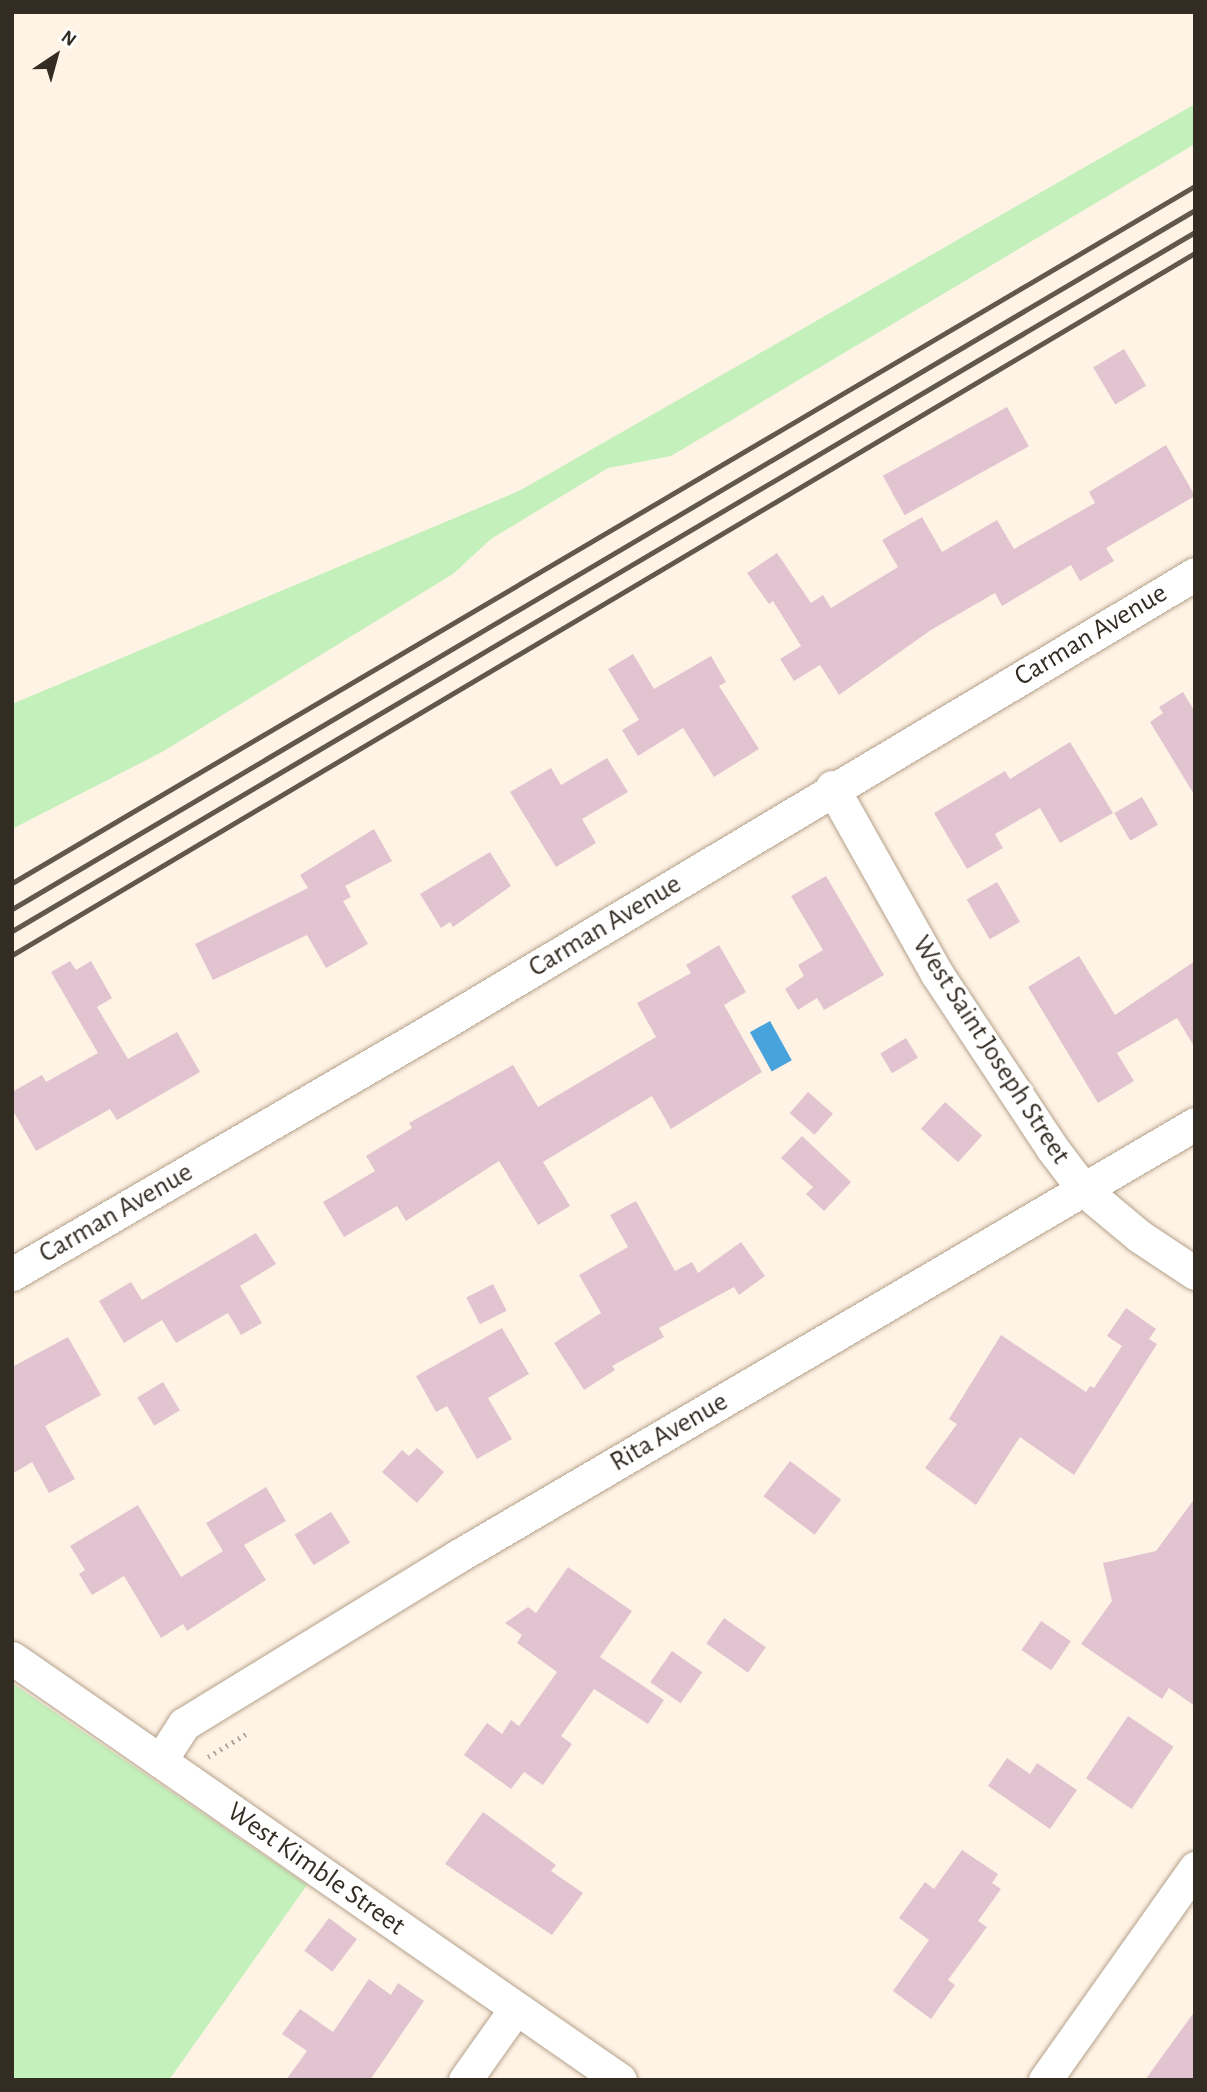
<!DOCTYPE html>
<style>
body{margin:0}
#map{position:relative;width:1207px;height:2092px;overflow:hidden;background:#fff3e5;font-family:"Alegreya Sans",sans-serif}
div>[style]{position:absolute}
.green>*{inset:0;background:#c3f0bb}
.water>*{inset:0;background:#48a3dc;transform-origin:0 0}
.building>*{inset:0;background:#e2c4d0;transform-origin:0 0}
.path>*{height:4.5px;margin-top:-2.25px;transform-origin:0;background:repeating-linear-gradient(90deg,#b2a89b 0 2px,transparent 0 7px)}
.roads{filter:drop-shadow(0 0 2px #b4a18b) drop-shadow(0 0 2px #b4a18b)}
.minor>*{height:33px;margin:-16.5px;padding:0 16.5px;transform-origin:16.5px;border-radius:16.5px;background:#fff}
.rail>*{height:5px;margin:-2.5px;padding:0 2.5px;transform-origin:2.5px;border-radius:2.5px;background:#60574d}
span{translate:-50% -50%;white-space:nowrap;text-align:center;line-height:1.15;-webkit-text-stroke:6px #fff;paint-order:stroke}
.street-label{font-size:28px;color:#332c23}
.frame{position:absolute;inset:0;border:14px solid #332c23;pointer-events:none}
.north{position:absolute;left:21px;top:21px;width:70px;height:70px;-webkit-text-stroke:5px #fff;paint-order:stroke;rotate:36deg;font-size:19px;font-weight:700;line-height:28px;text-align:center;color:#332c23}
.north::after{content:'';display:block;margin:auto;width:24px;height:32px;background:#332c23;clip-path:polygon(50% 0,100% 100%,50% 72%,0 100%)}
</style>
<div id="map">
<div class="green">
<i style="clip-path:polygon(1195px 104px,1195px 144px,671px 456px,608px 468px,491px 539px,453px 574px,162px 752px,12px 829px,12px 704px,519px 491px)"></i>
<i style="clip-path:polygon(12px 1683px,307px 1885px,169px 2080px,12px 2080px)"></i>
</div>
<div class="water">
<i style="left:770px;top:1021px;width:45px;height:23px;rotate:61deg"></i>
</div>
<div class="building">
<i style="left:1124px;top:349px;width:43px;height:36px;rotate:59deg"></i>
<i style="left:1007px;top:407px;width:45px;height:142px;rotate:61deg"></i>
<i style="clip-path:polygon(1166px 445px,1195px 496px,1106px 548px,1114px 561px,1080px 581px,1071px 565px,1002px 606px,995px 593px,931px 630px,839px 695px,820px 665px,794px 681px,780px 659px,801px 646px,773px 601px,769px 604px,747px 573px,777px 553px,811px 603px,823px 595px,831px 608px,898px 567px,882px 540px,922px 517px,942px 552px,997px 520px,1014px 549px,1095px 503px,1089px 492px)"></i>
<i style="clip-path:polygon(633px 654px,654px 689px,711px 656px,726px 682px,719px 686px,759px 749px,714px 777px,683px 728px,638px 756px,622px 730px,639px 720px,608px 669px)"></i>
<i style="clip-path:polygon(1183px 692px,1195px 712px,1195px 796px,1150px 722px,1163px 713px,1159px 707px)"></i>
<i style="clip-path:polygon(1070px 742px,1113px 813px,1060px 843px,1040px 808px,995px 834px,1003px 848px,967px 869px,934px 813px,1005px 771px,1010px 779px)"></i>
<i style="clip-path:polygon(607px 758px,628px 792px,582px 819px,596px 843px,556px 867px,510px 792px,551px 768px,561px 785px)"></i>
<i style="left:1142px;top:797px;width:32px;height:32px;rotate:60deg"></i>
<i style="clip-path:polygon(374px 829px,392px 861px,345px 886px,351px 897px,343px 901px,368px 944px,326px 968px,307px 935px,213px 980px,195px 944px,308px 888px,300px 875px)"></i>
<i style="clip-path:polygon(490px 852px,511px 886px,453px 927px,450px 922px,441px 928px,420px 894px)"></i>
<i style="clip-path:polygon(826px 876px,884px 975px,824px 1010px,817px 998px,798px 1010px,785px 989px,804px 976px,798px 965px,823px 950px,791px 896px)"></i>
<i style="left:997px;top:882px;width:46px;height:35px;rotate:60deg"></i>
<i style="clip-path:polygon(719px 945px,746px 992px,724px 1005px,762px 1072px,671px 1129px,652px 1096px,543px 1162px,570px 1206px,538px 1225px,499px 1161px,406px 1221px,397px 1206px,344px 1237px,323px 1202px,375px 1171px,366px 1156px,412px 1128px,409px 1123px,513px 1065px,538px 1107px,656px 1037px,637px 1003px,691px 973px,686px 965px)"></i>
<i style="clip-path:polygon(1079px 956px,1115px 1015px,1195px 961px,1195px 1048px,1177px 1018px,1117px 1053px,1134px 1081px,1098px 1103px,1028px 987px)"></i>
<i style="clip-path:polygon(70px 961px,76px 970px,91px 961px,112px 998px,97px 1007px,128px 1059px,177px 1032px,200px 1072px,117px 1120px,110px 1109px,36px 1151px,12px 1109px,12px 1092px,42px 1075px,46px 1082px,98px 1053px,51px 972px)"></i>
<i style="left:906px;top:1038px;width:23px;height:30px;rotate:59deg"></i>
<i style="left:808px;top:1092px;width:33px;height:28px;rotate:41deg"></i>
<i style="left:945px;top:1102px;width:50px;height:36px;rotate:42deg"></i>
<i style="clip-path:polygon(802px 1136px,851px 1182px,824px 1211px,806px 1194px,813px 1187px,781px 1158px)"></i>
<i style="clip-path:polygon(636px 1201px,675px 1271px,692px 1262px,698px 1273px,741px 1242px,765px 1276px,739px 1295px,734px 1287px,659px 1328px,664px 1337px,612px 1366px,615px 1370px,584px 1390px,554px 1343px,601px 1313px,579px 1275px,628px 1247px,610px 1215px)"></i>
<i style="clip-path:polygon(256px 1233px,276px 1264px,240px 1286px,262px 1323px,241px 1335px,228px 1313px,176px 1343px,162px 1320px,124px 1343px,99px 1301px,131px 1282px,142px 1300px)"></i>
<i style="left:493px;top:1284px;width:30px;height:30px;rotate:63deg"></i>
<i style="clip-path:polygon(1126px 1308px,1156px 1329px,1149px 1339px,1157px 1344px,1074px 1475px,1020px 1437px,976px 1505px,925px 1468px,957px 1424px,949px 1419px,1001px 1335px,1086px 1392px,1090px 1386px,1094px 1388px,1122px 1346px,1107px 1336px)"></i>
<i style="clip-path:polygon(502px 1328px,529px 1374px,488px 1398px,512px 1439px,477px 1459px,447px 1406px,436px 1412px,416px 1376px)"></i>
<i style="clip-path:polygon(68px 1337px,101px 1395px,45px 1426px,75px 1479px,49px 1493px,32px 1462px,12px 1474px,12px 1367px)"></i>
<i style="left:163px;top:1382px;width:33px;height:30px;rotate:59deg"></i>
<i style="clip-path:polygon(417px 1448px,444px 1472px,417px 1503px,382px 1472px,402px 1450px,409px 1456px)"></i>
<i style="left:790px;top:1461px;width:64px;height:44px;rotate:37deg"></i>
<i style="clip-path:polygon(266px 1487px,286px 1521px,244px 1545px,266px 1580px,187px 1631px,183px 1624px,161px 1638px,124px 1576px,92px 1595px,79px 1574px,85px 1570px,70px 1546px,138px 1505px,181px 1577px,223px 1551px,206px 1523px)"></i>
<i style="clip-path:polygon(1195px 1498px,1195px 1706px,1169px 1688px,1162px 1699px,1081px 1644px,1112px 1601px,1103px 1563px,1156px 1551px)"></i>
<i style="left:331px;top:1512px;width:36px;height:43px;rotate:58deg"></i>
<i style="clip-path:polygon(568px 1567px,632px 1611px,600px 1657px,664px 1700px,648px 1724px,594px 1689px,561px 1736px,572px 1744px,543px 1785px,524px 1772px,511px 1789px,464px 1755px,487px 1723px,502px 1734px,511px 1720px,519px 1726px,557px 1672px,517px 1643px,522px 1635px,505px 1623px,528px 1607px,536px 1613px)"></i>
<i style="left:724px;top:1618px;width:51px;height:31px;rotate:35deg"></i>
<i style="left:1041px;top:1621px;width:36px;height:35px;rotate:34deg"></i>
<i style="left:672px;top:1651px;width:37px;height:38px;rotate:35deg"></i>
<i style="left:1128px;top:1716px;width:55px;height:75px;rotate:34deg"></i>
<i style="clip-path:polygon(1007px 1758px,1030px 1774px,1037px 1763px,1077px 1790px,1050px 1829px,988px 1786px)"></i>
<i style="clip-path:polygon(483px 1812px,556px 1865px,551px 1871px,583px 1893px,552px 1935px,445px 1864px)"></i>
<i style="clip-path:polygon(962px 1850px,998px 1874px,992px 1883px,1001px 1889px,978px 1921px,987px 1927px,948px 1980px,955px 1985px,931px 2019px,893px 1991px,929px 1940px,899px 1918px,925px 1882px,934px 1889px)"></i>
<i style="left:329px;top:1918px;width:35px;height:41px;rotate:37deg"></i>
<i style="clip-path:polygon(369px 1979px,391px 1995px,398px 1983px,424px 2001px,370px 2080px,286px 2080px,307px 2051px,282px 2034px,300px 2009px,333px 2032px)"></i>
<i style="clip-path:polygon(1195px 2011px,1195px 2080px,1145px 2080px)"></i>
</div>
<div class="path">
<i style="left:208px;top:1757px;width:44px;rotate:-31.2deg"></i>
</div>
<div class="roads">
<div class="minor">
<i style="left:832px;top:787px;width:214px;rotate:60.7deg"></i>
<i style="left:937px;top:974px;width:209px;rotate:56.5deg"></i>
<i style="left:1052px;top:1148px;width:53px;rotate:52.7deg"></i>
<i style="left:1084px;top:1190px;width:72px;rotate:39.9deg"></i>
<i style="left:1139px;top:1236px;width:67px;rotate:33.5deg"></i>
<i style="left:12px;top:1274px;width:503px;rotate:-30.18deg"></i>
<i style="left:447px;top:1021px;width:871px;rotate:-30.86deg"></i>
<i style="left:12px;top:1658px;width:740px;rotate:34.76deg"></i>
<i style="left:160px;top:1761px;width:44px;rotate:-57deg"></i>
<i style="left:184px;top:1724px;width:321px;rotate:-31.5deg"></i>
<i style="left:458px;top:1556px;width:854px;rotate:-30.38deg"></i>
<i style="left:465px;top:2080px;width:88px;rotate:-54.7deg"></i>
<i style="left:1045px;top:2080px;width:260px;rotate:-54.7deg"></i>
</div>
</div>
<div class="rail">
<i style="left:12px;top:883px;width:1373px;rotate:-30.51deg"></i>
<i style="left:12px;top:909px;width:1374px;rotate:-30.58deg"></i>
<i style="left:12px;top:931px;width:1374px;rotate:-30.58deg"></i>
<i style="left:12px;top:955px;width:1376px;rotate:-30.69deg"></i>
</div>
<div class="street-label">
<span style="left:1091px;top:635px;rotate:-31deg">Carman Avenue</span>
<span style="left:605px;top:926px;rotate:-31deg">Carman Avenue</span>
<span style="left:991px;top:1050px;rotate:57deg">West Saint Joseph Street</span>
<span style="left:116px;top:1213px;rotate:-30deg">Carman Avenue</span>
<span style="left:669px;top:1432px;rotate:-30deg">Rita Avenue</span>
<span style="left:316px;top:1869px;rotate:35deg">West Kimble Street</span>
</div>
<div class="frame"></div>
<div class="north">N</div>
</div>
